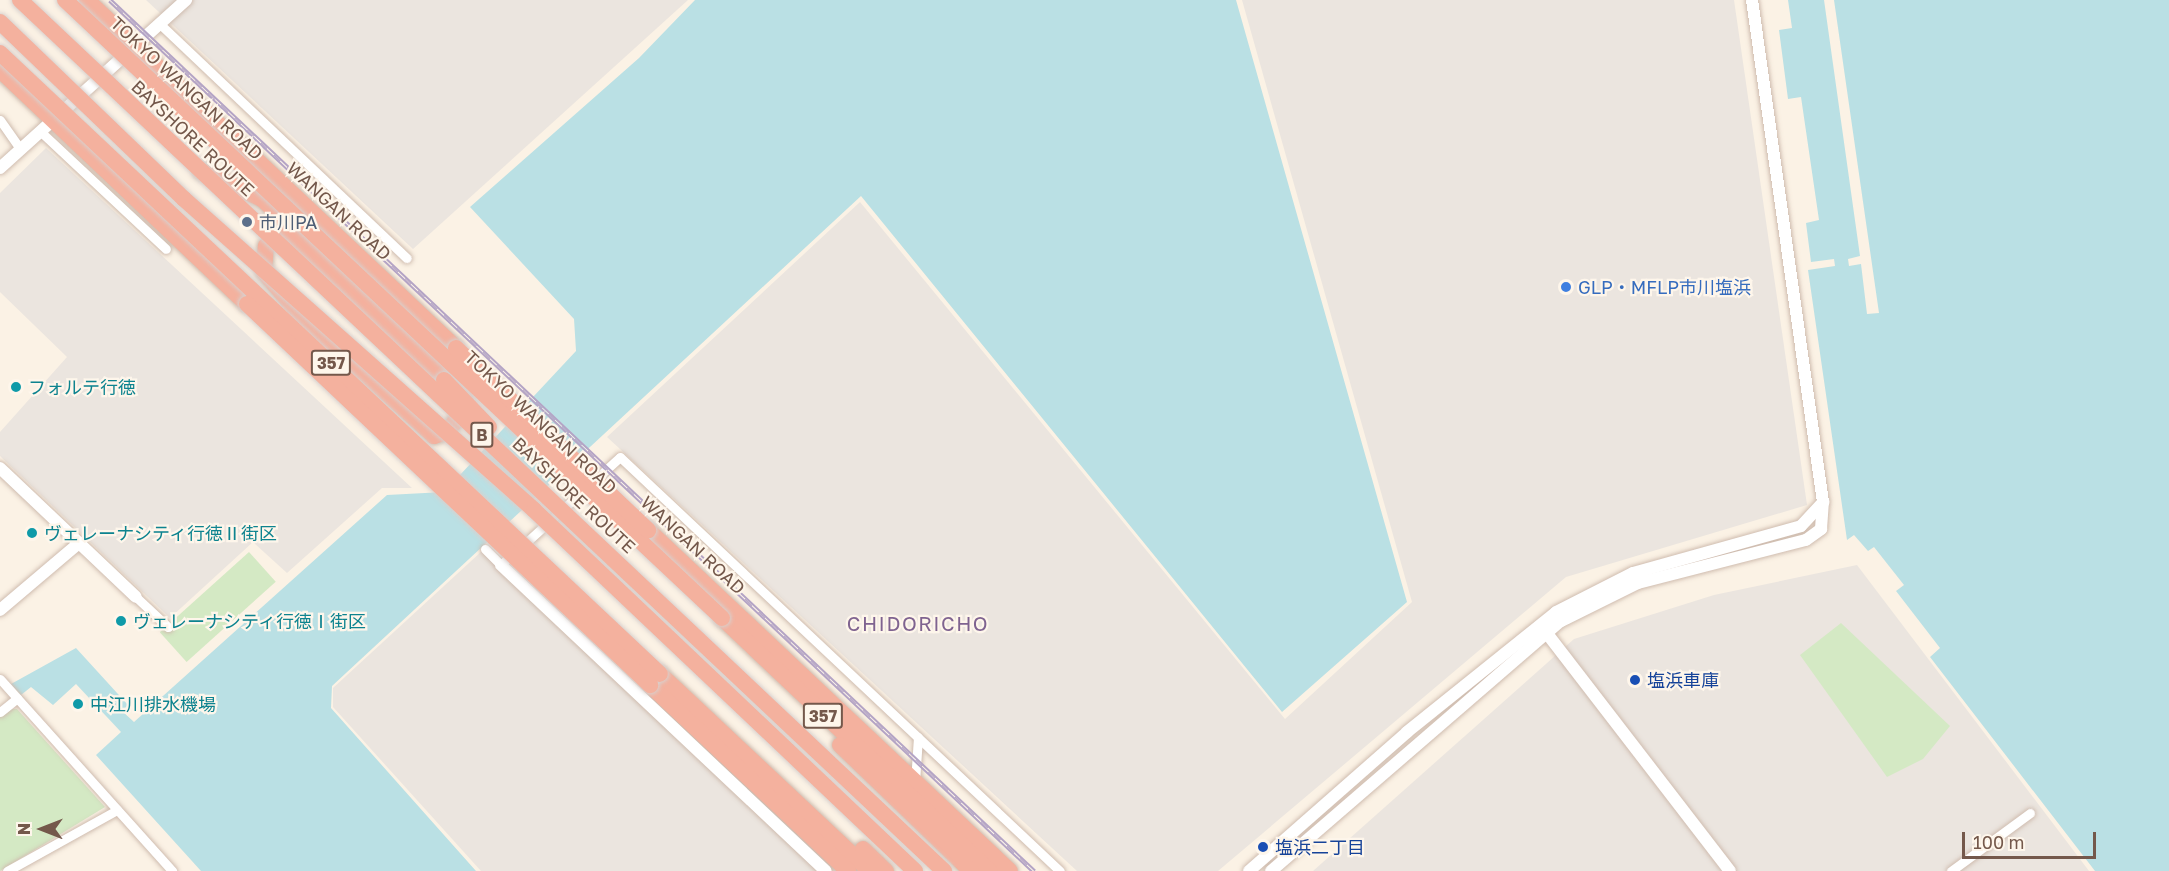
<!DOCTYPE html>
<meta charset="utf-8">
<style>
body{margin:0}
#map{position:relative;width:2169px;height:871px;overflow:hidden;background:#fbf2e5;font-family:"Golos Text","Noto Sans JP",sans-serif}
div>[style]{position:absolute}
.industrial>*{inset:0;background:#ebe5df}
.green>*{inset:0;background:#d4e9c4;transform-origin:0 0}
.water>*{inset:0;background:#bae0e4}
.pier>*{inset:0;background:#fbf2e5}
.roads{filter:drop-shadow(0 0 2px #cfbcaf) drop-shadow(0 0 2px #cfbcaf)}
.street>*{height:9px;margin:-4.5px;padding:0 4.5px;transform-origin:4.5px;border-radius:4.5px;background:#fff}
.secondary>*{height:12px;margin:-6px;padding:0 6px;transform-origin:6px;border-radius:6px;background:#fff}
.highway>*{height:16px;margin:-8px;padding:0 8px;transform-origin:8px;border-radius:8px;background:#f4b19e}
.rail>*{height:5px;margin-top:-2.5px;transform-origin:0;background:repeating-linear-gradient(90deg,#fef6eb 0 9px,#b4a4c5 0 18px);box-sizing:border-box;border-block:2px solid #b4a4c5}
.bridges{filter:drop-shadow(0 0 2px #d8d0cd) drop-shadow(0 0 2px #d8d0cd)}
.highway-bridge>*{height:16px;margin:-8px;padding:0 8px;transform-origin:8px;border-radius:8px;background:#f4b19e}
.dots>*{width:16px;height:16px;translate:-50% -50%;box-sizing:border-box;border:3px solid #fef6eb;border-radius:50%}
span{translate:-50% -50%;white-space:nowrap;text-align:center;line-height:1.15;-webkit-text-stroke:4.5px #fef6eb;paint-order:stroke}
.shield-label span{padding:2px 4px;background:#fef6eb;border:2px solid;border-radius:4px;-webkit-text-stroke-width:0}
.shield-label{font-size:16px;color:#74584b;font-weight:700}
.street-label{font-size:18px;color:#74584b}
.service-label{font-size:18px;color:#4e5e75}
.left{translate:0 -50%;text-align:left}
.shop-label{font-size:18px;color:#366cbe}
.culture-label{font-size:18px;color:#0d838f}
.transit-label{font-size:18px;color:#164399}
.neighbourhood-label{font-size:20px;color:#7f6390;letter-spacing:1.5px}
.north{position:absolute;left:12px;top:799px;width:60px;height:60px;-webkit-text-stroke:4px #fef6eb;paint-order:stroke;rotate:270deg;font-size:16px;font-weight:700;line-height:24px;text-align:center;color:#74584b}
.north::after{content:'';display:block;margin:auto;width:21px;height:27px;background:#74584b;clip-path:polygon(50% 0,100% 100%,50% 72%,0 100%)}
.scale{position:absolute;left:1962px;top:832px;width:134px;height:27px;box-sizing:border-box;border:3px solid #74584b;border-top:0;padding-left:8px;font-size:18px;line-height:21px;white-space:nowrap;color:#74584b;-webkit-text-stroke:4px #fef6eb;paint-order:stroke}
</style>
<div id="map">
<div class="industrial">
<i style="clip-path:polygon(146px 0,688px 0,413px 249px)"></i>
<i style="clip-path:polygon(1242px 0,1734px 0,1807px 505px,1566px 577px,1218px 871px,1077px 871px,607px 437px,860px 202px,1285px 719px,1412px 602px)"></i>
<i style="clip-path:polygon(46px 148px,412px 488px,382px 488px,287px 573px,253px 542px,170px 618px,0 456px,0 432px,67px 357px,0 292px,0 193px)"></i>
<i style="clip-path:polygon(482px 551px,819px 871px,481px 871px,333px 707px,333px 688px)"></i>
<i style="clip-path:polygon(1857px 565px,2089px 871px,1313px 871px,1574px 639px,1714px 595px)"></i>
</div>
<div class="green">
<i style="left:249px;top:552px;width:40px;height:120px;rotate:48deg"></i>
<i style="clip-path:polygon(1841px 623px,1950px 726px,1923px 759px,1887px 777px,1800px 655px)"></i>
<i style="clip-path:polygon(9px 709px,17px 709px,105px 807px,0 871px,0 716px)"></i>
</div>
<div class="water">
<i style="clip-path:polygon(695px 0,1236px 0,1407px 602px,1282px 712px,861px 196px,332px 686px,331px 708px,476px 871px,201px 871px,96px 755px,121px 732px,76px 684px,53px 705px,31px 687px,21px 695px,11px 684px,76px 648px,128px 705px,122px 711px,134px 722px,387px 495px,444px 492px,576px 351px,574px 319px,470px 207px,639px 58px)"></i>
<i style="clip-path:polygon(1788px 0,2169px 0,2169px 871px,2095px 871px,1930px 657px,1940px 648px,1896px 591px,1904px 585px,1874px 547px,1868px 551px,1854px 535px,1847px 540px,1808px 270px,1835px 266px,1834px 259px,1811px 262px,1806px 223px,1819px 220px,1801px 97px,1788px 99px,1779px 30px,1792px 28px)"></i>
</div>
<div class="pier">
<i style="clip-path:polygon(1824px 0,1834px 0,1879px 313px,1867px 314px,1861px 264px,1849px 266px,1848px 259px,1860px 256px)"></i>
</div>
<div class="roads">
<div class="street">
<i style="left:160px;top:24px;width:340px;rotate:43.5deg"></i>
<i style="left:0;top:120px;width:35px;rotate:55deg"></i>
<i style="left:41px;top:132px;width:171px;rotate:43.1deg"></i>
<i style="left:520px;top:548px;width:135px;rotate:-42.3deg"></i>
<i style="left:620px;top:457px;width:604px;rotate:43.26deg"></i>
<i style="left:485px;top:549px;width:23px;rotate:45deg"></i>
<i style="left:501px;top:565px;width:6px;rotate:-45deg"></i>
<i style="left:136px;top:597px;width:44px;rotate:43.2deg"></i>
<i style="left:0;top:679px;width:258px;rotate:48.1deg"></i>
<i style="left:0;top:712px;width:22px;rotate:-39deg"></i>
<i style="left:915px;top:782px;width:45px;rotate:-86.2deg"></i>
<i style="left:7px;top:871px;width:126px;rotate:-29deg"></i>
<i style="left:1951px;top:871px;width:98px;rotate:-36.3deg"></i>
</div>
<div class="secondary">
<i style="left:0;top:168px;width:251px;rotate:-42.1deg"></i>
<i style="left:0;top:468px;width:187px;rotate:43.5deg"></i>
<i style="left:501px;top:565px;width:446px;rotate:43.3deg"></i>
<i style="left:0;top:610px;width:104px;rotate:-40.3deg"></i>
<i style="left:1542px;top:627px;width:308px;rotate:52.4deg"></i>
<i style="left:1249px;top:871px;width:210px;rotate:-41.3deg"></i>
<i style="left:1407px;top:732px;width:191px;rotate:-38.8deg"></i>
<i style="left:1556px;top:612px;width:86px;rotate:-26.9deg"></i>
<i style="left:1633px;top:573px;width:174px;rotate:-15.6deg"></i>
<i style="left:1801px;top:526px;width:33px;rotate:-47deg"></i>
<i style="left:1271px;top:871px;width:383px;rotate:-40.8deg"></i>
<i style="left:1561px;top:621px;width:86px;rotate:-26.3deg"></i>
<i style="left:1638px;top:583px;width:173px;rotate:-14.4deg"></i>
<i style="left:1806px;top:540px;width:19px;rotate:-36deg"></i>
<i style="left:1821px;top:529px;width:27px;rotate:-86deg"></i>
<i style="left:1823px;top:502px;width:507px;rotate:-98.05deg"></i>
</div>
<div class="highway">
<i style="left:87px;top:0;width:507px;rotate:43.32deg"></i>
<i style="left:0;top:70px;width:340px;rotate:43.5deg"></i>
<i style="left:201px;top:171px;width:67px;rotate:24.7deg"></i>
<i style="left:262px;top:199px;width:277px;rotate:43.4deg"></i>
<i style="left:463px;top:389px;width:20px;rotate:81deg"></i>
<i style="left:466px;top:409px;width:30px;rotate:131deg"></i>
<i style="left:446px;top:432px;width:13px;rotate:162deg"></i>
<i style="left:434px;top:436px;width:178px;rotate:-138deg"></i>
<i style="left:302px;top:317px;width:59px;rotate:-130.2deg"></i>
<i style="left:264px;top:272px;width:26px;rotate:-86deg"></i>
<i style="left:266px;top:246px;width:17px;rotate:-40deg"></i>
<i style="left:279px;top:235px;width:14px;rotate:12deg"></i>
<i style="left:293px;top:238px;width:207px;rotate:43.2deg"></i>
<i style="left:648px;top:530px;width:497px;rotate:43.3deg"></i>
<i style="left:722px;top:618px;width:369px;rotate:43.4deg"></i>
<i style="left:660px;top:674px;width:288px;rotate:43.2deg"></i>
<i style="left:650px;top:685px;width:272px;rotate:43.2deg"></i>
<i style="left:840px;top:745px;width:182px;rotate:43.9deg"></i>
<i style="left:863px;top:849px;width:32px;rotate:44deg"></i>
</div>
</div>
<div class="rail">
<i style="left:110px;top:0;width:1270px;rotate:43.31deg"></i>
</div>
<div class="bridges">
<div class="highway-bridge">
<i style="left:20px;top:0;width:1270px;rotate:43.31deg"></i>
<i style="left:65px;top:0;width:902px;rotate:43.25deg"></i>
<i style="left:0;top:22px;width:255px;rotate:43.9deg"></i>
<i style="left:184px;top:199px;width:468px;rotate:41.6deg"></i>
<i style="left:534px;top:510px;width:525px;rotate:43.46deg"></i>
<i style="left:0;top:53px;width:906px;rotate:43.26deg"></i>
<i style="left:247px;top:304px;width:555px;rotate:43.39deg"></i>
<i style="left:456px;top:348px;width:265px;rotate:43.5deg"></i>
<i style="left:444px;top:380px;width:65px;rotate:46.2deg"></i>
</div>
</div>
<div class="dots">
<i style="left:247px;top:222px;background:#5c6f8a"></i>
<i style="left:1566px;top:287px;background:#3f7fe0"></i>
<i style="left:16px;top:387px;background:#0f9aa8"></i>
<i style="left:32px;top:533px;background:#0f9aa8"></i>
<i style="left:121px;top:621px;background:#0f9aa8"></i>
<i style="left:1635px;top:680px;background:#1a4fb4"></i>
<i style="left:78px;top:704px;background:#0f9aa8"></i>
<i style="left:1263px;top:847px;background:#1a4fb4"></i>
</div>
<div class="shield-label">
<span style="left:331px;top:363px">357</span>
<span style="left:482px;top:435px">B</span>
<span style="left:823px;top:716px">357</span>
</div>
<div class="street-label">
<span style="left:187px;top:88px;rotate:43deg">TOKYO WANGAN ROAD</span>
<span style="left:193px;top:138px;rotate:43deg">BAYSHORE ROUTE</span>
<span style="left:339px;top:211px;rotate:43deg">WANGAN ROAD</span>
<span style="left:541px;top:422px;rotate:43deg">TOKYO WANGAN ROAD</span>
<span style="left:574px;top:495px;rotate:43deg">BAYSHORE ROUTE</span>
<span style="left:693px;top:545px;rotate:43deg">WANGAN ROAD</span>
</div>
<div class="service-label">
<span class="left" style="left:259px;top:222px">市川PA</span>
</div>
<div class="shop-label">
<span class="left" style="left:1578px;top:287px">GLP・MFLP市川塩浜</span>
</div>
<div class="culture-label">
<span class="left" style="left:28px;top:387px">フォルテ行徳</span>
<span class="left" style="left:44px;top:533px">ヴェレーナシティ行徳Ⅱ街区</span>
<span class="left" style="left:133px;top:621px">ヴェレーナシティ行徳Ⅰ街区</span>
<span class="left" style="left:90px;top:704px">中江川排水機場</span>
</div>
<div class="transit-label">
<span class="left" style="left:1647px;top:680px">塩浜車庫</span>
<span class="left" style="left:1275px;top:847px">塩浜二丁目</span>
</div>
<div class="neighbourhood-label">
<span style="left:918px;top:623px">CHIDORICHO</span>
</div>
<div class="north">N</div>
<div class="scale">100 m</div>
</div>
